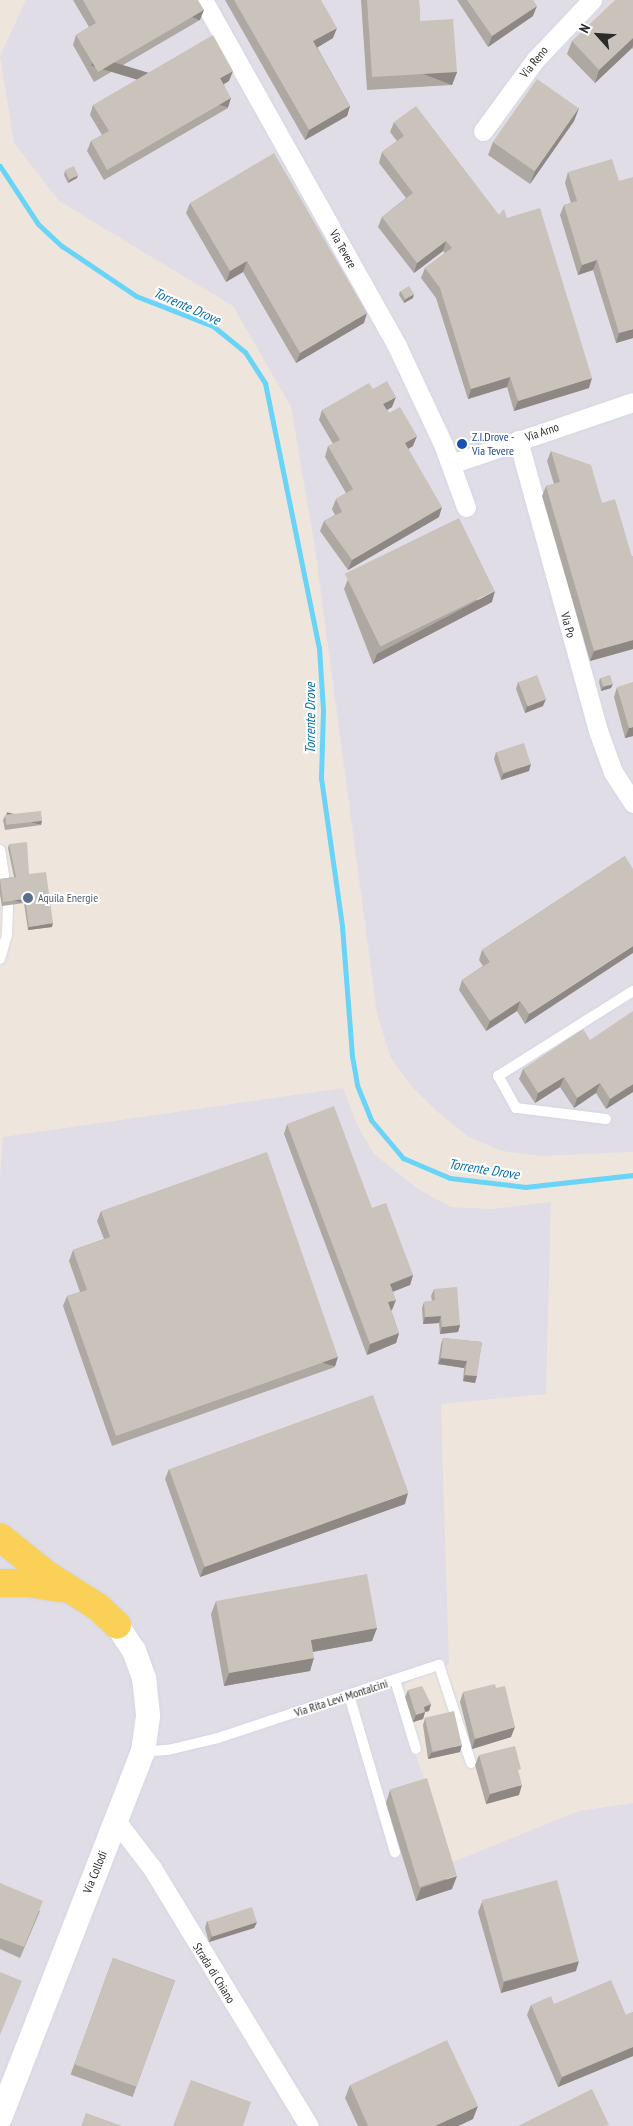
<!DOCTYPE html>
<style>
body{margin:0}
#map{position:relative;width:633px;height:2126px;overflow:hidden;background:#eee6dc;font-family:"PT Sans Narrow",sans-serif}
div>[style]{position:absolute}
.industrial>*{inset:0;background:#e0dde6}
.stream>*{height:5px;margin:-2.5px;padding:0 2.5px;transform-origin:2.5px;border-radius:2.5px;background:#69d4f7}
.roads{filter:drop-shadow(0 0 1px #d2d6e5) drop-shadow(0 0 1px #d2d6e5)}
.service>*{height:10px;margin:-5px;padding:0 5px;transform-origin:5px;border-radius:5px;background:#fff}
.minor>*{height:19px;margin:-9.5px;padding:0 9.5px;transform-origin:9.5px;border-radius:9.5px;background:#fff}
.tertiary>*{height:24px;margin:-12px;padding:0 12px;transform-origin:12px;border-radius:12px;background:#fff}
.primary>*{height:28px;margin:-14px;padding:0 14px;transform-origin:14px;border-radius:14px;background:#fad056}
.wall>*{inset:0;background:#ada8a2;transform-origin:0 0}
.shaded-wall>*{inset:0;background:#8d8884;transform-origin:0 0}
.building>*{inset:0;background:#c9c3bc;transform-origin:0 0}
.dots>*{width:14px;height:14px;translate:-50% -50%;box-sizing:border-box;border:2px solid #fff;border-radius:50%}
span{translate:-50% -50%;white-space:nowrap;text-align:center;line-height:1.15;-webkit-text-stroke:4px #fff;paint-order:stroke}
.street-label{font-size:12px;color:#2b2b2b}
.transit-label{font-size:12px;color:#164399}
.left{translate:0 -50%;text-align:left}
.service-label{font-size:12px;color:#4e5e75}
.water-label{font-size:14px;color:#0571a6;font-style:italic}
.north{position:absolute;left:573px;top:10px;width:50px;height:50px;-webkit-text-stroke:4px #fff;paint-order:stroke;rotate:296deg;font-size:14px;font-weight:700;line-height:20px;text-align:center;color:#2b2b2b}
.north::after{content:'';display:block;margin:auto;width:18px;height:22px;background:#2b2b2b;clip-path:polygon(50% 0,100% 100%,50% 72%,0 100%)}
</style>
<div id="map">
<div class="industrial">
<i style="clip-path:polygon(26px 0,633px 0,633px 1152px,541px 1156px,502px 1151px,469px 1137px,440px 1114px,412px 1087px,390px 1056px,377px 1013px,314px 542px,291px 407px,233px 306px,59px 201px,14px 143px,0 56px)"></i>
<i style="clip-path:polygon(343px 1088px,357px 1125px,374px 1154px,418px 1189px,451px 1207px,491px 1209px,551px 1202px,546px 1394px,441px 1404px,449px 1664px,393px 1689px,453px 1862px,579px 1811px,633px 1803px,633px 2126px,0 2126px,0 1175px,3px 1137px)"></i>
</div>
<div class="stream">
<i style="left:0;top:166px;width:69px;rotate:56.8deg"></i>
<i style="left:38px;top:224px;width:33px;rotate:43deg"></i>
<i style="left:62px;top:246px;width:89px;rotate:34deg"></i>
<i style="left:136px;top:296px;width:83px;rotate:21.3deg"></i>
<i style="left:213px;top:326px;width:41px;rotate:39.1deg"></i>
<i style="left:245px;top:352px;width:37px;rotate:57deg"></i>
<i style="left:265px;top:383px;width:270px;rotate:78.5deg"></i>
<i style="left:319px;top:648px;width:62px;rotate:86.3deg"></i>
<i style="left:323px;top:710px;width:68px;rotate:91.7deg"></i>
<i style="left:321px;top:778px;width:149px;rotate:81.9deg"></i>
<i style="left:342px;top:926px;width:130px;rotate:85.6deg"></i>
<i style="left:352px;top:1056px;width:29px;rotate:80deg"></i>
<i style="left:357px;top:1085px;width:38px;rotate:68deg"></i>
<i style="left:371px;top:1120px;width:50px;rotate:49.9deg"></i>
<i style="left:403px;top:1158px;width:51px;rotate:23.1deg"></i>
<i style="left:450px;top:1178px;width:76px;rotate:6.8deg"></i>
<i style="left:525px;top:1187px;width:109px;rotate:-6.3deg"></i>
</div>
<div class="roads">
<div class="service">
<i style="left:0;top:850px;width:32px;rotate:81deg"></i>
<i style="left:0;top:959px;width:26px;rotate:-74deg"></i>
<i style="left:7px;top:934px;width:29px;rotate:-88deg"></i>
<i style="left:606px;top:1119px;width:91px;rotate:-173deg"></i>
<i style="left:516px;top:1108px;width:37px;rotate:-119deg"></i>
<i style="left:498px;top:1076px;width:160px;rotate:-32.2deg"></i>
<i style="left:395px;top:1680px;width:72px;rotate:73.1deg"></i>
<i style="left:349px;top:1695px;width:164px;rotate:73.7deg"></i>
<i style="left:143px;top:1752px;width:25px;rotate:-5deg"></i>
<i style="left:168px;top:1750px;width:51px;rotate:-13.5deg"></i>
<i style="left:218px;top:1738px;width:233px;rotate:-18.3deg"></i>
<i style="left:439px;top:1665px;width:103px;rotate:71.9deg"></i>
</div>
<div class="minor">
<i style="left:203px;top:0;width:397px;rotate:60.7deg"></i>
<i style="left:397px;top:346px;width:108px;rotate:64.9deg"></i>
<i style="left:443px;top:444px;width:67px;rotate:69.9deg"></i>
<i style="left:483px;top:131px;width:88px;rotate:-53.8deg"></i>
<i style="left:535px;top:60px;width:83px;rotate:-46.5deg"></i>
<i style="left:518px;top:440px;width:302px;rotate:74.6deg"></i>
<i style="left:598px;top:731px;width:44px;rotate:69.9deg"></i>
<i style="left:613px;top:772px;width:37px;rotate:57deg"></i>
<i style="left:451px;top:464px;width:192px;rotate:-18.8deg"></i>
<i style="left:117px;top:1822px;width:58px;rotate:52.7deg"></i>
<i style="left:152px;top:1868px;width:302px;rotate:58.7deg"></i>
</div>
<div class="tertiary">
<i style="left:0;top:2118px;width:393px;rotate:-68.7deg"></i>
<i style="left:143px;top:1752px;width:37px;rotate:-82deg"></i>
<i style="left:148px;top:1715px;width:37px;rotate:-96deg"></i>
<i style="left:144px;top:1678px;width:29px;rotate:-110deg"></i>
<i style="left:134px;top:1651px;width:31px;rotate:-123deg"></i>
</div>
<div class="primary">
<i style="left:0;top:1537px;width:59px;rotate:38.8deg"></i>
<i style="left:46px;top:1574px;width:62px;rotate:32.4deg"></i>
<i style="left:98px;top:1607px;width:26px;rotate:43deg"></i>
<i style="left:0;top:1583px;width:28px"></i>
<i style="left:28px;top:1583px;width:33px;rotate:9deg"></i>
</div>
</div>
<div class="wall">
<i style="clip-path:polygon(73px 0,198px 0,200px 20px,94px 82px,73px 45px,76px 35px,89px 27px)"></i>
<i style="clip-path:polygon(225px 0,321px 0,333px 38px,317px 47px,350px 106px,347px 116px,305px 140px)"></i>
<i style="clip-path:polygon(361px 0,419px 0,420px 21px,457px 72px,452px 85px,367px 90px)"></i>
<i style="clip-path:polygon(457px 0,533px 0,533px 16px,488px 47px)"></i>
<i style="clip-path:polygon(633px 0,633px 49px,632px 48px,595px 83px,567px 54px,572px 41px)"></i>
<i style="clip-path:polygon(229px 81px,224px 84px,228px 108px,104px 180px,87px 151px,91px 141px,102px 135px,90px 115px,93px 105px)"></i>
<i style="clip-path:polygon(579px 108px,574px 121px,530px 184px,488px 155px,493px 142px)"></i>
<i style="clip-path:polygon(394px 122px,499px 215px,507px 218px,589px 388px,514px 411px,507px 387px,468px 399px,436px 298px,421px 278px,425px 268px,445px 253px,443px 251px,414px 273px,378px 227px,382px 217px,406px 198px,379px 163px,382px 152px,397px 141px,390px 132px)"></i>
<i style="clip-path:polygon(65px 171px,77px 178px,68px 183px,64px 175px)"></i>
<i style="clip-path:polygon(568px 172px,633px 338px,616px 343px,593px 270px,578px 275px,560px 215px,564px 205px,571px 203px,565px 183px)"></i>
<i style="clip-path:polygon(190px 203px,364px 323px,296px 363px,243px 272px,226px 282px,186px 213px)"></i>
<i style="clip-path:polygon(400px 291px,413px 298px,404px 303px,399px 295px)"></i>
<i style="clip-path:polygon(373px 389px,392px 407px,387px 410px,413px 446px,408px 449px,439px 517px,348px 570px,320px 531px,324px 521px,335px 515px,332px 509px,336px 499px,346px 493px,325px 457px,328px 446px,333px 444px,319px 420px,322px 410px)"></i>
<i style="clip-path:polygon(551px 451px,602px 503px,632px 557px,633px 556px,633px 649px,590px 661px,542px 496px,546px 486px,554px 484px,547px 461px)"></i>
<i style="clip-path:polygon(348px 579px,492px 602px,373px 664px,344px 589px)"></i>
<i style="clip-path:polygon(600px 678px,611px 688px,601px 691px,599px 682px)"></i>
<i style="clip-path:polygon(518px 682px,543px 706px,525px 713px,516px 689px)"></i>
<i style="clip-path:polygon(617px 687px,633px 736px,625px 738px,614px 697px)"></i>
<i style="clip-path:polygon(496px 752px,529px 771px,501px 780px,494px 759px)"></i>
<i style="clip-path:polygon(5px 816px,41px 825px,5px 830px,3px 820px)"></i>
<i style="clip-path:polygon(9px 844px,29px 874px,52px 927px,28px 930px,24px 903px,2px 906px,0 894px,0 879px,14px 877px,8px 848px)"></i>
<i style="clip-path:polygon(625px 856px,525px 1024px,517px 1011px,486px 1031px,459px 990px,462px 980px,483px 966px,479px 960px,482px 950px)"></i>
<i style="clip-path:polygon(590px 1040px,633px 1092px,606px 1109px,596px 1093px,574px 1108px,560px 1087px,535px 1103px,519px 1079px,523px 1069px)"></i>
<i style="clip-path:polygon(287px 1124px,372px 1208px,413px 1275px,410px 1285px,393px 1292px,392px 1310px,391px 1310px,399px 1333px,396px 1343px,367px 1355px,284px 1134px)"></i>
<i style="clip-path:polygon(101px 1211px,335px 1367px,112px 1446px,63px 1306px,67px 1296px,80px 1292px,69px 1261px,73px 1250px,104px 1239px,97px 1221px)"></i>
<i style="clip-path:polygon(434px 1289px,460px 1325px,458px 1332px,440px 1334px,439px 1323px,423px 1324px,422px 1308px,424px 1302px,432px 1301px,431px 1296px)"></i>
<i style="clip-path:polygon(443px 1338px,482px 1342px,475px 1383px,463px 1381px,464px 1368px,438px 1364px,441px 1344px)"></i>
<i style="clip-path:polygon(169px 1469px,405px 1504px,200px 1577px,165px 1479px)"></i>
<i style="clip-path:polygon(216px 1601px,377px 1628px,372px 1641px,313px 1652px,310px 1671px,224px 1686px,211px 1614px)"></i>
<i style="clip-path:polygon(408px 1690px,431px 1704px,429px 1711px,425px 1712px,423px 1719px,413px 1722px,405px 1697px)"></i>
<i style="clip-path:polygon(463px 1692px,511px 1737px,472px 1749px,460px 1702px)"></i>
<i style="clip-path:polygon(425px 1718px,460px 1752px,428px 1759px,423px 1725px)"></i>
<i style="clip-path:polygon(479px 1755px,519px 1774px,519px 1795px,486px 1804px,475px 1765px)"></i>
<i style="clip-path:polygon(390px 1790px,452px 1889px,416px 1901px,386px 1803px)"></i>
<i style="clip-path:polygon(0 1883px,40px 1911px,20px 1958px,0 1949px)"></i>
<i style="clip-path:polygon(482px 1902px,576px 1971px,501px 1993px,478px 1912px)"></i>
<i style="clip-path:polygon(207px 1921px,257px 1922px,254px 1928px,209px 1942px,205px 1928px)"></i>
<i style="left:113px;top:1958px;width:66px;height:124px;rotate:20deg"></i>
<i style="clip-path:polygon(554px 2004px,626px 2015px,633px 2012px,633px 2056px,558px 2087px,527px 2015px,531px 2005px)"></i>
<i style="clip-path:polygon(350px 2085px,473px 2119px,458px 2126px,358px 2126px,345px 2098px)"></i>
</div>
<div class="shaded-wall">
<i style="clip-path:polygon(537px 6px,533px 16px,488px 47px,492px 36px)"></i>
<i style="left:204px;top:10px;width:11px;height:123px;rotate:112deg"></i>
<i style="clip-path:polygon(337px 28px,333px 38px,310px 52px,313px 41px)"></i>
<i style="clip-path:polygon(633px 38px,633px 45px,632px 48px,595px 83px,599px 70px)"></i>
<i style="clip-path:polygon(233px 71px,229px 81px,217px 88px,220px 78px)"></i>
<i style="left:457px;top:72px;width:14px;height:85px;rotate:111deg"></i>
<i style="left:231px;top:98px;width:10px;height:143px;rotate:107deg"></i>
<i style="clip-path:polygon(350px 106px,347px 116px,305px 140px,309px 130px)"></i>
<i style="clip-path:polygon(579px 108px,574px 121px,530px 184px,535px 171px)"></i>
<i style="clip-path:polygon(78px 175px,77px 178px,68px 183px,70px 180px)"></i>
<i style="clip-path:polygon(446px 241px,443px 251px,414px 273px,417px 263px)"></i>
<i style="clip-path:polygon(597px 260px,593px 270px,578px 275px,582px 265px)"></i>
<i style="clip-path:polygon(247px 261px,243px 272px,226px 282px,230px 271px)"></i>
<i style="clip-path:polygon(414px 294px,413px 298px,404px 303px,405px 300px)"></i>
<i style="clip-path:polygon(367px 313px,364px 323px,296px 363px,300px 353px)"></i>
<i style="clip-path:polygon(633px 329px,633px 338px,616px 343px,619px 333px)"></i>
<i style="clip-path:polygon(510px 377px,507px 387px,468px 399px,471px 389px)"></i>
<i style="clip-path:polygon(592px 378px,589px 388px,514px 411px,518px 401px)"></i>
<i style="clip-path:polygon(396px 397px,392px 407px,380px 414px,383px 404px)"></i>
<i style="clip-path:polygon(417px 436px,413px 446px,401px 453px,405px 443px)"></i>
<i style="clip-path:polygon(442px 507px,439px 517px,348px 570px,352px 560px)"></i>
<i style="clip-path:polygon(495px 591px,492px 602px,373px 664px,377px 654px)"></i>
<i style="clip-path:polygon(633px 640px,633px 649px,590px 661px,594px 651px)"></i>
<i style="clip-path:polygon(613px 684px,611px 688px,601px 691px,603px 687px)"></i>
<i style="clip-path:polygon(546px 699px,543px 706px,525px 713px,527px 706px)"></i>
<i style="clip-path:polygon(633px 727px,633px 736px,625px 738px,629px 728px)"></i>
<i style="clip-path:polygon(531px 764px,529px 771px,501px 780px,503px 774px)"></i>
<i style="left:42px;top:821px;width:4px;height:36px;rotate:104deg"></i>
<i style="left:25px;top:899px;width:4px;height:22px;rotate:104deg"></i>
<i style="clip-path:polygon(53px 923px,52px 927px,28px 930px,29px 927px)"></i>
<i style="clip-path:polygon(633px 946px,633px 953px,525px 1024px,529px 1014px)"></i>
<i style="clip-path:polygon(520px 1001px,517px 1011px,486px 1031px,490px 1021px)"></i>
<i style="clip-path:polygon(564px 1077px,560px 1087px,535px 1103px,538px 1093px)"></i>
<i style="clip-path:polygon(600px 1083px,596px 1093px,574px 1108px,577px 1098px)"></i>
<i style="clip-path:polygon(633px 1084px,633px 1092px,606px 1109px,610px 1099px)"></i>
<i style="clip-path:polygon(413px 1275px,410px 1285px,386px 1294px,390px 1284px)"></i>
<i style="clip-path:polygon(396px 1300px,392px 1310px,384px 1313px,388px 1302px)"></i>
<i style="clip-path:polygon(441px 1316px,439px 1323px,423px 1324px,425px 1317px)"></i>
<i style="clip-path:polygon(460px 1325px,458px 1332px,440px 1334px,442px 1327px)"></i>
<i style="clip-path:polygon(399px 1333px,396px 1343px,367px 1355px,370px 1344px)"></i>
<i style="left:338px;top:1357px;width:10px;height:236px;rotate:107deg"></i>
<i style="clip-path:polygon(441px 1358px,467px 1361px,464px 1368px,438px 1364px)"></i>
<i style="clip-path:polygon(465px 1375px,477px 1376px,475px 1383px,463px 1381px)"></i>
<i style="clip-path:polygon(408px 1493px,405px 1504px,200px 1577px,204px 1567px)"></i>
<i style="clip-path:polygon(377px 1628px,372px 1641px,306px 1653px,311px 1640px)"></i>
<i style="clip-path:polygon(314px 1658px,310px 1671px,224px 1686px,229px 1673px)"></i>
<i style="clip-path:polygon(431px 1704px,429px 1711px,425px 1712px,423px 1719px,413px 1722px,416px 1715px,424px 1707px)"></i>
<i style="clip-path:polygon(515px 1727px,511px 1737px,472px 1749px,475px 1739px)"></i>
<i style="clip-path:polygon(462px 1745px,460px 1752px,428px 1759px,431px 1753px)"></i>
<i style="clip-path:polygon(522px 1785px,519px 1795px,486px 1804px,490px 1794px)"></i>
<i style="clip-path:polygon(457px 1876px,452px 1889px,416px 1901px,421px 1888px)"></i>
<i style="clip-path:polygon(257px 1922px,254px 1928px,209px 1942px,212px 1936px)"></i>
<i style="clip-path:polygon(579px 1961px,576px 1971px,501px 1993px,504px 1982px)"></i>
<i style="clip-path:polygon(633px 2047px,633px 2056px,558px 2087px,562px 2077px)"></i>
<i style="clip-path:polygon(478px 2106px,473px 2119px,458px 2126px,435px 2126px)"></i>
</div>
<div class="building">
<i style="clip-path:polygon(83px 0,198px 0,204px 10px,98px 72px,76px 35px,96px 23px)"></i>
<i style="clip-path:polygon(234px 0,321px 0,337px 28px,313px 41px,350px 106px,309px 130px)"></i>
<i style="clip-path:polygon(367px 0,419px 0,420px 21px,453px 19px,457px 72px,372px 77px)"></i>
<i style="clip-path:polygon(467px 0,533px 0,537px 6px,492px 36px)"></i>
<i style="clip-path:polygon(615px 0,633px 0,633px 38px,599px 70px,572px 41px)"></i>
<i style="clip-path:polygon(213px 35px,233px 71px,220px 78px,231px 98px,107px 170px,91px 141px,109px 131px,93px 105px)"></i>
<i style="left:537px;top:79px;width:51px;height:77px;rotate:35deg"></i>
<i style="clip-path:polygon(416px 106px,499px 215px,504px 209px,507px 218px,540px 208px,592px 378px,518px 401px,510px 377px,471px 389px,440px 288px,425px 268px,452px 248px,446px 241px,417px 263px,382px 217px,413px 193px,382px 152px,404px 136px,394px 122px)"></i>
<i style="clip-path:polygon(274px 153px,367px 313px,300px 353px,247px 261px,230px 271px,190px 203px)"></i>
<i style="clip-path:polygon(612px 159px,619px 181px,633px 177px,633px 329px,619px 333px,597px 260px,582px 265px,564px 205px,577px 201px,568px 172px)"></i>
<i style="left:74px;top:166px;width:10px;height:10px;rotate:66deg"></i>
<i style="left:409px;top:286px;width:9px;height:10px;rotate:58deg"></i>
<i style="clip-path:polygon(387px 381px,396px 397px,383px 404px,389px 413px,400px 407px,417px 436px,405px 443px,442px 507px,352px 560px,324px 521px,342px 512px,336px 499px,353px 489px,328px 446px,340px 440px,322px 410px,369px 383px,373px 389px)"></i>
<i style="clip-path:polygon(551px 451px,591px 465px,602px 503px,615px 499px,632px 557px,633px 556px,633px 640px,594px 651px,546px 486px,560px 482px)"></i>
<i style="left:459px;top:518px;width:81px;height:127px;rotate:64deg"></i>
<i style="left:537px;top:675px;width:26px;height:20px;rotate:69deg"></i>
<i style="left:610px;top:675px;width:9px;height:10px;rotate:72deg"></i>
<i style="clip-path:polygon(633px 682px,633px 727px,629px 728px,617px 687px)"></i>
<i style="left:524px;top:743px;width:22px;height:29px;rotate:72deg"></i>
<i style="left:41px;top:811px;width:10px;height:36px;rotate:84deg"></i>
<i style="clip-path:polygon(27px 842px,29px 874px,46px 872px,53px 923px,29px 927px,25px 899px,3px 902px,0 879px,16px 877px,9px 844px)"></i>
<i style="clip-path:polygon(625px 856px,633px 869px,633px 946px,529px 1014px,520px 1001px,490px 1021px,462px 980px,490px 962px,482px 950px)"></i>
<i style="clip-path:polygon(633px 1011px,633px 1084px,610px 1099px,600px 1083px,577px 1098px,564px 1077px,538px 1093px,523px 1069px,583px 1029px,590px 1040px)"></i>
<i style="clip-path:polygon(334px 1106px,372px 1208px,386px 1203px,413px 1275px,390px 1284px,396px 1300px,388px 1302px,399px 1333px,370px 1344px,287px 1124px)"></i>
<i style="clip-path:polygon(267px 1152px,338px 1357px,116px 1436px,67px 1296px,87px 1290px,73px 1250px,110px 1237px,101px 1211px)"></i>
<i style="clip-path:polygon(457px 1287px,460px 1325px,442px 1327px,441px 1316px,425px 1317px,424px 1302px,435px 1300px,434px 1289px)"></i>
<i style="clip-path:polygon(443px 1338px,482px 1342px,477px 1376px,465px 1375px,467px 1361px,441px 1358px)"></i>
<i style="left:373px;top:1395px;width:104px;height:217px;rotate:70deg"></i>
<i style="clip-path:polygon(367px 1574px,377px 1628px,311px 1640px,314px 1658px,229px 1673px,216px 1601px)"></i>
<i style="clip-path:polygon(495px 1684px,496px 1688px,505px 1686px,515px 1727px,475px 1739px,463px 1692px)"></i>
<i style="clip-path:polygon(422px 1686px,431px 1704px,424px 1707px,425px 1712px,416px 1715px,408px 1690px)"></i>
<i style="left:454px;top:1711px;width:35px;height:30px;rotate:77deg"></i>
<i style="clip-path:polygon(515px 1746px,521px 1769px,518px 1770px,522px 1785px,490px 1794px,479px 1755px)"></i>
<i style="left:427px;top:1778px;width:102px;height:39px;rotate:73deg"></i>
<i style="left:557px;top:1880px;width:84px;height:78px;rotate:75deg"></i>
<i style="clip-path:polygon(0 1883px,43px 1901px,24px 1947px,0 1938px)"></i>
<i style="left:252px;top:1907px;width:16px;height:47px;rotate:72deg"></i>
<i style="left:113px;top:1958px;width:66px;height:113px;rotate:20deg"></i>
<i style="clip-path:polygon(0 1972px,22px 1981px,0 2035px)"></i>
<i style="clip-path:polygon(611px 1980px,626px 2015px,633px 2012px,633px 2047px,562px 2077px,531px 2005px,551px 1996px,554px 2004px)"></i>
<i style="clip-path:polygon(447px 2040px,478px 2106px,435px 2126px,368px 2126px,350px 2085px)"></i>
<i style="clip-path:polygon(191px 2080px,251px 2102px,243px 2126px,173px 2126px)"></i>
<i style="clip-path:polygon(592px 2089px,609px 2125px,606px 2126px,518px 2126px)"></i>
<i style="clip-path:polygon(86px 2113px,122px 2126px,81px 2126px)"></i>
</div>
<div class="dots">
<i style="left:462px;top:444px;background:#1a4fb4"></i>
<i style="left:28px;top:898px;background:#5c6f8a"></i>
</div>
<div class="street-label">
<span style="left:534px;top:62px;rotate:-51deg">Via Reno</span>
<span style="left:343px;top:249px;rotate:61deg">Via Tevere</span>
<span style="left:542px;top:432px;rotate:-19deg">Via Arno</span>
<span style="left:568px;top:625px;rotate:75deg">Via Po</span>
<span style="left:341px;top:1698px;rotate:-18deg">Via Rita Levi Montalcini</span>
<span style="left:95px;top:1872px;rotate:-68deg">Via Collodi</span>
<span style="left:214px;top:1973px;rotate:58deg">Strada di Chiano</span>
</div>
<div class="transit-label">
<span class="left" style="left:472px;top:444px">Z.I.Drove -<br>Via Tevere</span>
</div>
<div class="service-label">
<span class="left" style="left:38px;top:898px">Aquila Energie</span>
</div>
<div class="water-label">
<span style="left:187px;top:306px;rotate:24deg">Torrente Drove</span>
<span style="left:310px;top:718px;rotate:-90deg">Torrente Drove</span>
<span style="left:484px;top:1169px;rotate:9deg">Torrente Drove</span>
</div>
<div class="north">N</div>
</div>
